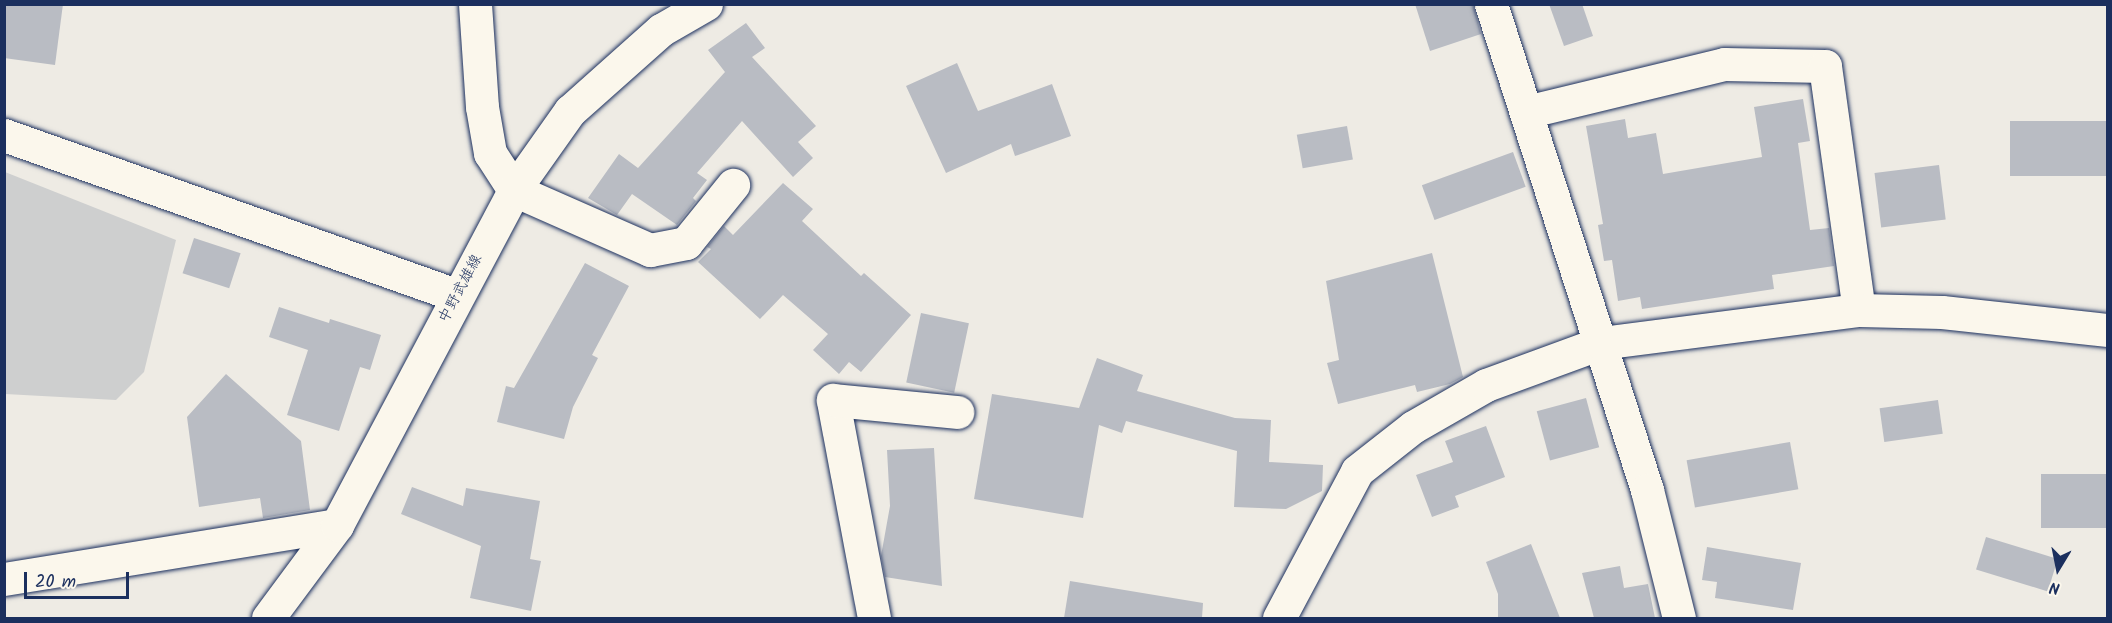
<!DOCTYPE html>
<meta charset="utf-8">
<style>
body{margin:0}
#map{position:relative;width:2112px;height:623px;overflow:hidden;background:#eeebe4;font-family:Kalam,"Klee One",sans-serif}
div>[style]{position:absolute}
.green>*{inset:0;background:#cecfcf}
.building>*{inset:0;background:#b9bcc3;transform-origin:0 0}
.roads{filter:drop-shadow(0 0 2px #1b2f5e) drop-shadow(0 0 2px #1b2f5e)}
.minor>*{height:33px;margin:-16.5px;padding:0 16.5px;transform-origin:16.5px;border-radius:16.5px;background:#fbf7ec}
.major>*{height:33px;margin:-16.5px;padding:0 16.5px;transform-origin:16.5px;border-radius:16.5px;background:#fbf7ec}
span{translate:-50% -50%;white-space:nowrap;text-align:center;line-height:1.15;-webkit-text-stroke:6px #fbf7ec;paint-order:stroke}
.street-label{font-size:15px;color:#1b2f5e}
.frame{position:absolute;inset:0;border:6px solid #1b2f5e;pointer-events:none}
.north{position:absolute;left:2028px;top:539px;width:60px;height:60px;-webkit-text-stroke:4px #fbf7ec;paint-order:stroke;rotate:190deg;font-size:16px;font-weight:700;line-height:24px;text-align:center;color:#1b2f5e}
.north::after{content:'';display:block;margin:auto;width:21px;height:27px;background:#1b2f5e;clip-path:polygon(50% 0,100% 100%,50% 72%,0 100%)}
.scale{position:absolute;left:24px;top:572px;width:105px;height:27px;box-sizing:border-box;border:3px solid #1b2f5e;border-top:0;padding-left:8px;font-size:18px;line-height:21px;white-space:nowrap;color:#1b2f5e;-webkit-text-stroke:4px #fbf7ec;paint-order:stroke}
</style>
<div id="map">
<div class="green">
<i style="clip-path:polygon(5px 172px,176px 240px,144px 372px,116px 400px,5px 394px)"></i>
</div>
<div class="building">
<i style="clip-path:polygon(4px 4px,63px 4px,55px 65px,4px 58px)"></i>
<i style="clip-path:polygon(1415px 4px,1473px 4px,1481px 34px,1430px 51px)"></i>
<i style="clip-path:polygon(1549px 4px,1582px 4px,1593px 36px,1564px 46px)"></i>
<i style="clip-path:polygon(746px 23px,765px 48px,752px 57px,816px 126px,798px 142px,813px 158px,793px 177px,742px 121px,697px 173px,707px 180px,693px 198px,696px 201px,677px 225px,632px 194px,617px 215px,588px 198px,619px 154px,638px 168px,725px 72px,708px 50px)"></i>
<i style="clip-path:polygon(957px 63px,978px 111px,1052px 84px,1071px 136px,1015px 156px,1011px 144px,946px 173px,906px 86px)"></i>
<i style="clip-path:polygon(1803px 99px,1810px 141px,1798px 143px,1810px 230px,1829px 228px,1834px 266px,1772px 275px,1774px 289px,1642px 309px,1640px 297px,1618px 301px,1612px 260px,1604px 261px,1598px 225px,1603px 224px,1586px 126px,1625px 119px,1628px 138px,1656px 133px,1663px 174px,1762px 157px,1754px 107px)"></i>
<i style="left:2108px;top:121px;width:55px;height:98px;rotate:90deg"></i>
<i style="left:1347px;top:126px;width:34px;height:51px;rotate:80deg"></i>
<i style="left:1513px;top:152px;width:37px;height:97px;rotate:70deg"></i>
<i style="left:1939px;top:165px;width:55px;height:65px;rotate:83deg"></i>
<i style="clip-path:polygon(783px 183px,813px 209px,802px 221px,861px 276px,864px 273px,911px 315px,861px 372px,849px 362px,839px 374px,813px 350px,828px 334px,783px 295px,760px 319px,698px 262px,711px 249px,707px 247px,724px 226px,733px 235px)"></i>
<i style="left:194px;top:238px;width:49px;height:37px;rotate:18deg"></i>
<i style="clip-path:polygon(1432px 253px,1463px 377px,1450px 384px,1417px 392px,1415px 385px,1338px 404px,1327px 363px,1339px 360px,1326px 281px)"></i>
<i style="clip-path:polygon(585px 263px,629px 286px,592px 355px,598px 358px,573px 407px,564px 439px,497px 422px,506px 386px,514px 388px)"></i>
<i style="clip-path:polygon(279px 307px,329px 323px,330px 319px,381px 335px,370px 370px,360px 367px,339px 431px,287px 415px,308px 350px,269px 337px)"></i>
<i style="left:921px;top:313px;width:49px;height:71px;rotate:12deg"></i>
<i style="clip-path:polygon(1097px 358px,1143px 375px,1137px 391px,1235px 418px,1271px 420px,1269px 462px,1323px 465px,1322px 491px,1286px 509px,1234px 507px,1237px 451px,1126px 421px,1122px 433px,1099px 425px,1083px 518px,974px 499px,992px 394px,1079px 408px)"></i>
<i style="clip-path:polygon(226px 374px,301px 441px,310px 510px,263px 518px,260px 498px,199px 507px,187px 417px)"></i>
<i style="left:1586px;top:398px;width:51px;height:51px;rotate:75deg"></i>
<i style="left:1938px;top:400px;width:34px;height:59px;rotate:82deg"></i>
<i style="clip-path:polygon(1486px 426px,1505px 477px,1455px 496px,1459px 507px,1432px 517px,1416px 475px,1453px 462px,1445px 441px)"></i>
<i style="left:1790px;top:442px;width:48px;height:105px;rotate:80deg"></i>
<i style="clip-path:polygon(934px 448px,942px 586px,885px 577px,881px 556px,890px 506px,887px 450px)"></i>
<i style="left:2108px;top:474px;width:54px;height:67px;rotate:90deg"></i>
<i style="clip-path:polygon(412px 487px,463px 506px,466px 488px,540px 501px,530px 559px,541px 561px,531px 611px,470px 598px,481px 546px,401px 514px)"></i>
<i style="left:1986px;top:537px;width:75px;height:34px;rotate:17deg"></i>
<i style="clip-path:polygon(1531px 544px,1560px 618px,1498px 618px,1498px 594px,1486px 562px)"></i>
<i style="clip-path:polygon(1707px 547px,1801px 563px,1793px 610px,1715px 598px,1717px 582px,1702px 580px)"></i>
<i style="clip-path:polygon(1620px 566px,1624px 588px,1648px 584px,1655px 618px,1594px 618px,1582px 573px)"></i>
<i style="clip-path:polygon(1070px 581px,1203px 603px,1202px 618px,1064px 618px)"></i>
</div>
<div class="roads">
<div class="minor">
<i style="left:475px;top:4px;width:103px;rotate:86.1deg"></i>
<i style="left:482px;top:107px;width:47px;rotate:80.1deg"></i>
<i style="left:490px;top:153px;width:44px;rotate:57deg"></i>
<i style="left:514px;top:190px;width:149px;rotate:23.8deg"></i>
<i style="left:650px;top:250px;width:37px;rotate:-11deg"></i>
<i style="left:686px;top:243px;width:75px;rotate:-51deg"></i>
<i style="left:1491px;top:4px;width:510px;rotate:72.2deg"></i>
<i style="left:1647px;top:490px;width:132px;rotate:76deg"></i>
<i style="left:1526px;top:112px;width:204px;rotate:-13.6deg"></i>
<i style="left:1724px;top:64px;width:101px;rotate:1.1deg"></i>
<i style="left:1825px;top:66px;width:246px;rotate:82.1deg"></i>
<i style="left:4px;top:135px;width:480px;rotate:19.5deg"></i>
<i style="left:4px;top:579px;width:337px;rotate:-9.2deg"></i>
<i style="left:874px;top:618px;width:222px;rotate:-100.7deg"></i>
<i style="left:833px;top:400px;width:125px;rotate:5.5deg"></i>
<i style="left:1279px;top:618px;width:166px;rotate:-62deg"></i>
<i style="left:1357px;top:471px;width:71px;rotate:-38.2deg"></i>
<i style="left:1413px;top:427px;width:84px;rotate:-29.9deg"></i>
<i style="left:1486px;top:385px;width:122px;rotate:-20.1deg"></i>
<i style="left:1601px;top:343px;width:260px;rotate:-7.3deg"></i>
<i style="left:1859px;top:310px;width:83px;rotate:1.4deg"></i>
<i style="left:1942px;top:312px;width:167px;rotate:6.2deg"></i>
</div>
<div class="major">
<i style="left:268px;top:618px;width:116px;rotate:-53.4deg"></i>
<i style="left:337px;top:525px;width:379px;rotate:-62.1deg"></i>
<i style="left:514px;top:190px;width:97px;rotate:-54.7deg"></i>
<i style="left:570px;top:111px;width:122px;rotate:-41.7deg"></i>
<i style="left:661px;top:30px;width:52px;rotate:-30deg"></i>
</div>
</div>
<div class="street-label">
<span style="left:461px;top:289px;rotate:-62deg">中野武雄線</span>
</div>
<div class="frame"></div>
<div class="north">N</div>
<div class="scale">20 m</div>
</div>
